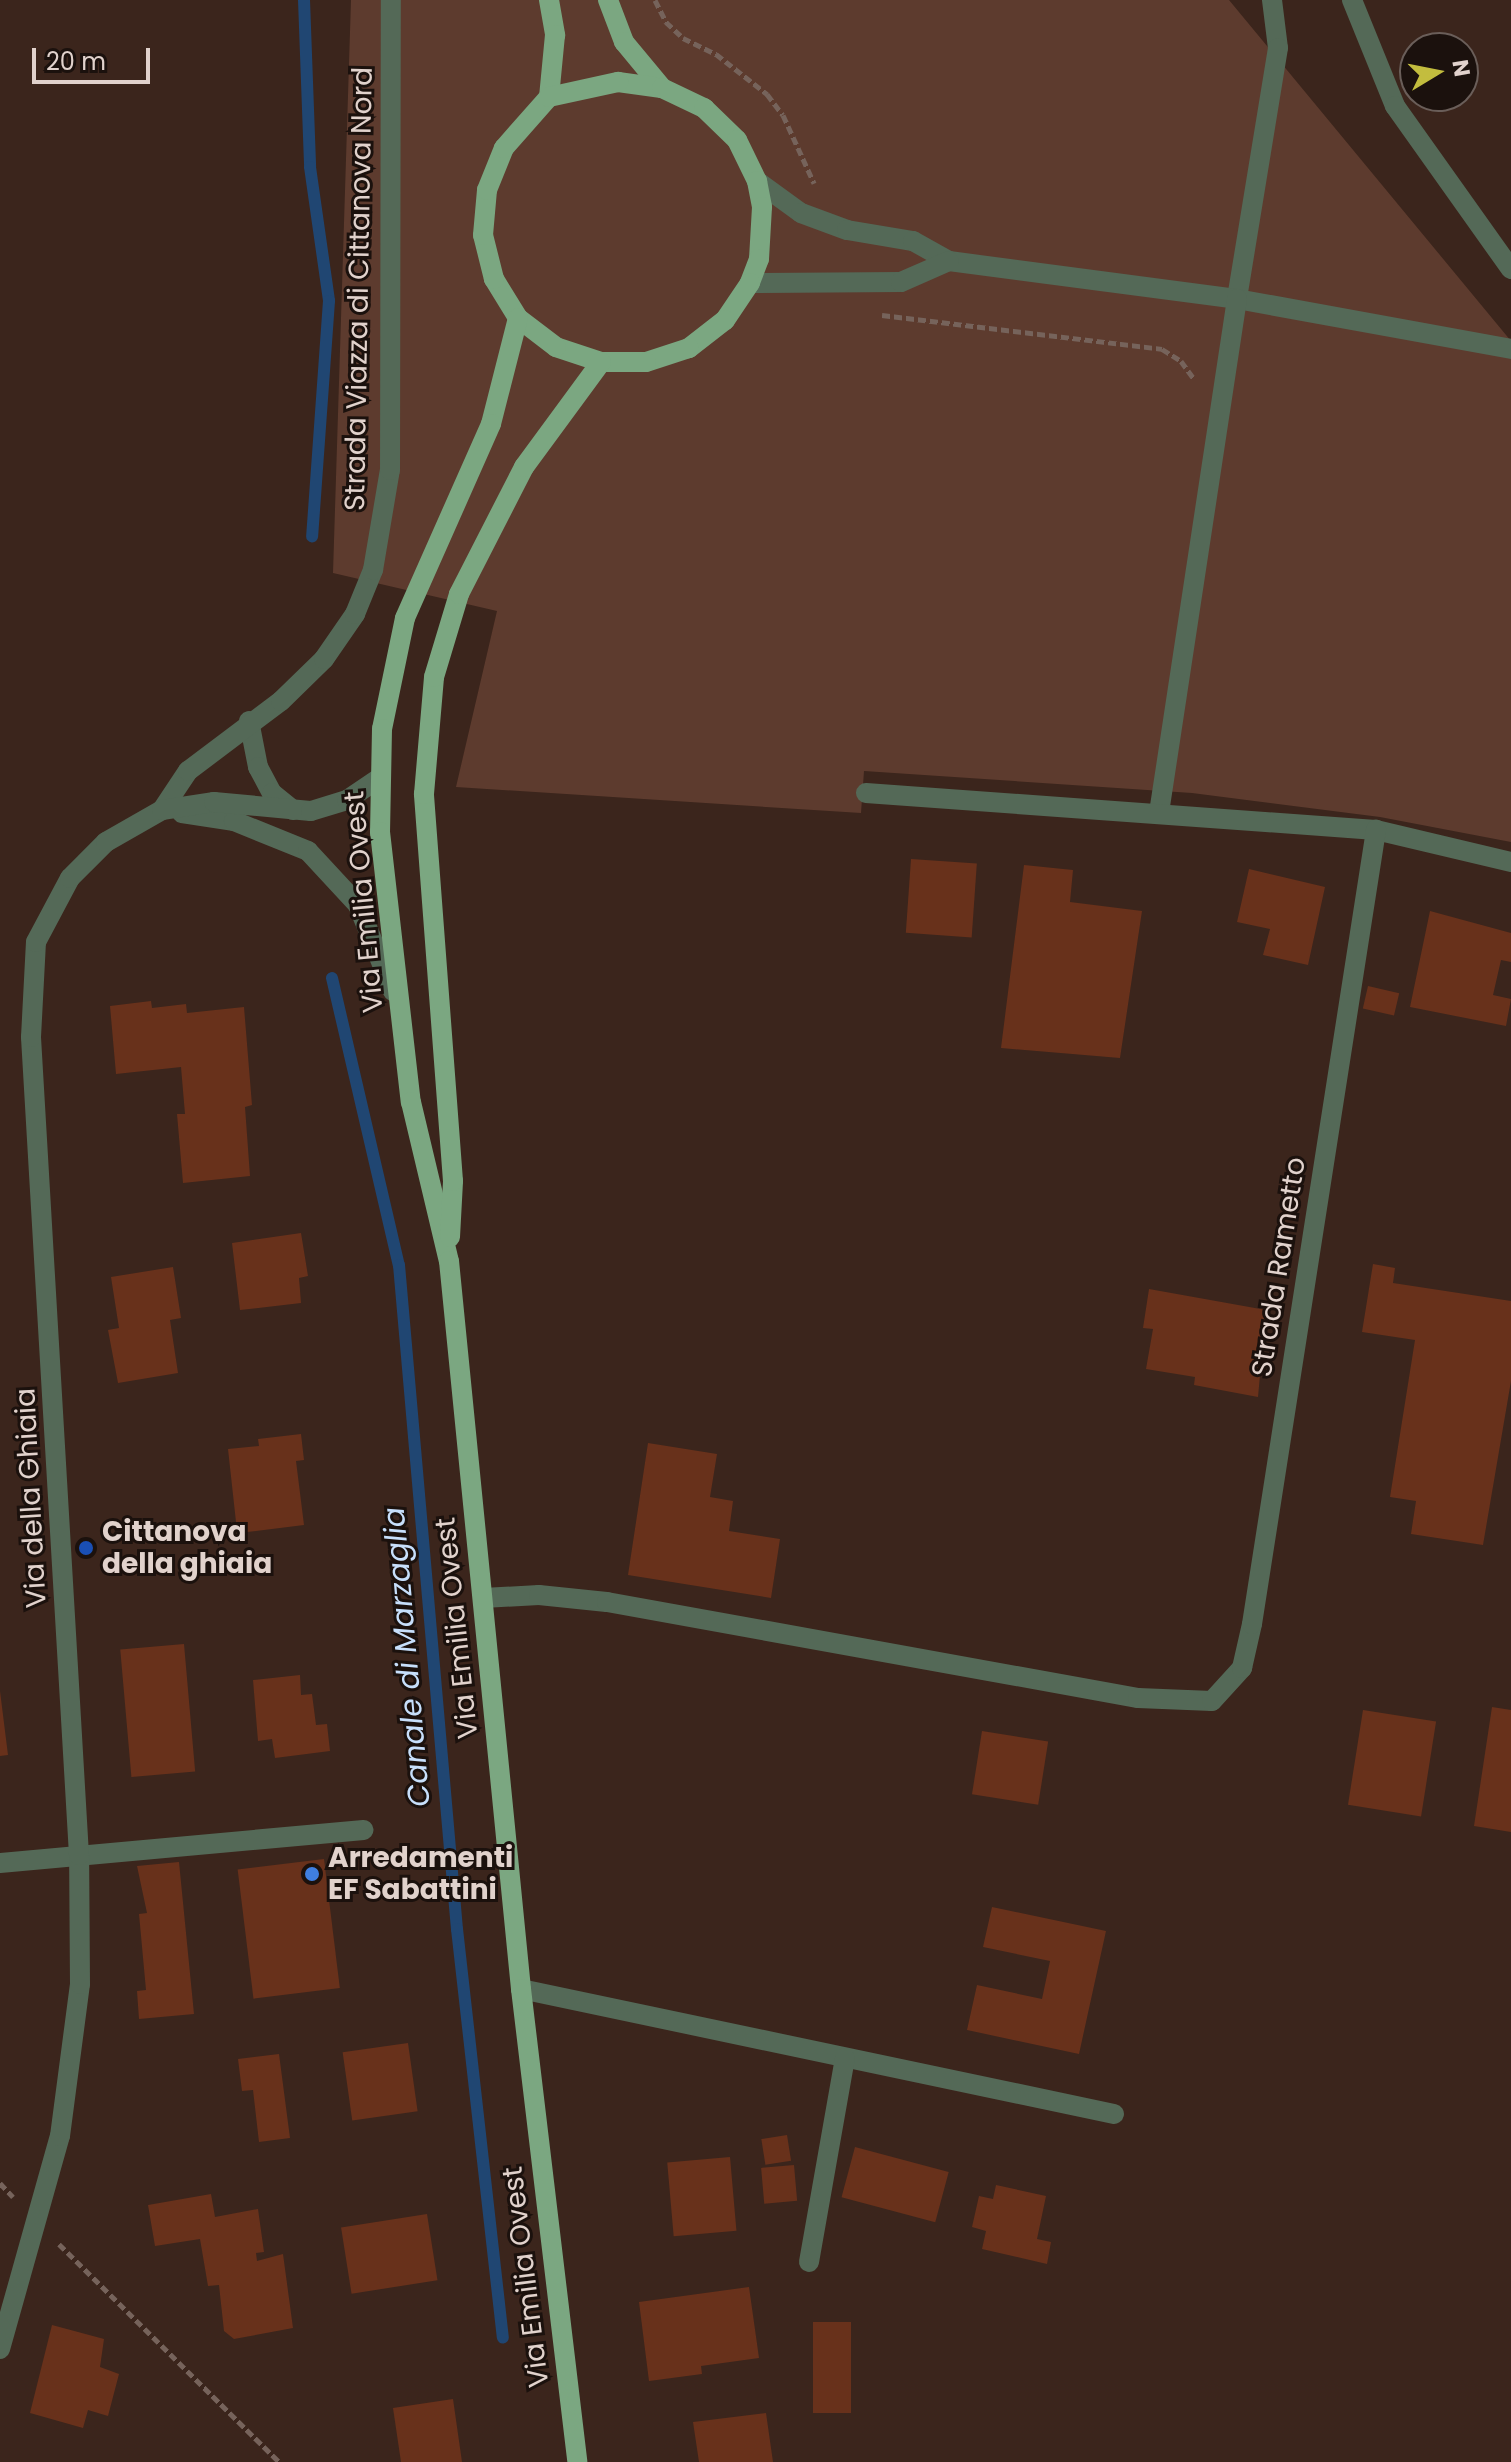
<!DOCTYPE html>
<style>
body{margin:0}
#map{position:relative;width:1511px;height:2462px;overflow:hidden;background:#3b251c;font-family:Poppins,sans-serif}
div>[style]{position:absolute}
.green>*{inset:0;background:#5d3b2e}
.stream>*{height:12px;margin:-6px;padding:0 6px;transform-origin:6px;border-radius:6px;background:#204672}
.building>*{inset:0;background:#68311b;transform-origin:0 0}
.path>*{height:5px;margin-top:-2.5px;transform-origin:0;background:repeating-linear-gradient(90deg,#76635b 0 8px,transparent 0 12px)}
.service>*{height:20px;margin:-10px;padding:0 10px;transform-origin:10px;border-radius:10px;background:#546957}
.minor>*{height:20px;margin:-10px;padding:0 10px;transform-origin:10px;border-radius:10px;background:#546957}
.primary>*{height:20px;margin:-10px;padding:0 10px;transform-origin:10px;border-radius:10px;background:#7ba781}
.dots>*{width:22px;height:22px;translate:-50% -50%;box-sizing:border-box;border:4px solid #1b110d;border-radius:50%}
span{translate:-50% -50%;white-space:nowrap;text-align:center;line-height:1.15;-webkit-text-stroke:6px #1b110d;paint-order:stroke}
.street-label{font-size:28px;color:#e1d2cc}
.poi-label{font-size:28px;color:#e1d2cc;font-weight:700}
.left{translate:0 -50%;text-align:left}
.water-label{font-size:30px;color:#c7dffb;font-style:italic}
.north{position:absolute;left:1399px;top:32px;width:80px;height:80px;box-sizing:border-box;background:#1b110d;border:2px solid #6a5e59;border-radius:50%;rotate:80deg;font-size:22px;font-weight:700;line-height:32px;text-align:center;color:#e1d2cc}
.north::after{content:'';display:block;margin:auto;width:28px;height:36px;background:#c3bd3e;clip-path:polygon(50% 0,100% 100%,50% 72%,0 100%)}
.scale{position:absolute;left:32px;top:48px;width:118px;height:36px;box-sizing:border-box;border:4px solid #e1d2cc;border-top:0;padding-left:10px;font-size:24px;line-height:28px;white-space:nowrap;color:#e1d2cc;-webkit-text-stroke:6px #1b110d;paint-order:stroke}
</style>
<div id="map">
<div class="green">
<i style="clip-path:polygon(351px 0,1229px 0,1511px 341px,1511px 842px,1380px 817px,1192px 793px,864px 771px,861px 813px,456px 787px,497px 611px,333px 573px)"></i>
</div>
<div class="stream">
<i style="left:304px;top:0;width:167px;rotate:87.9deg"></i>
<i style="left:310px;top:167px;width:135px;rotate:81.9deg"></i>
<i style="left:329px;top:301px;width:236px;rotate:94.1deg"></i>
<i style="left:332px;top:978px;width:295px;rotate:76.9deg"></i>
<i style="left:399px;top:1265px;width:667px;rotate:85.01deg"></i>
<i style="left:457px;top:1929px;width:411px;rotate:83.6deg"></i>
</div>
<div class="building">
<i style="left:911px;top:859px;width:66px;height:74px;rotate:4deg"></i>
<i style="clip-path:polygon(1024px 865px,1073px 870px,1070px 902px,1142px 911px,1120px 1058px,1001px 1048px)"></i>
<i style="clip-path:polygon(1249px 869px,1325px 887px,1308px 965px,1263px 955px,1270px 929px,1237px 922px)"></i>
<i style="clip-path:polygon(1430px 911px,1511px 933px,1511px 962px,1501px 960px,1493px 995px,1511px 999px,1506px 1026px,1410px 1007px)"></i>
<i style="left:1368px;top:986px;width:32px;height:23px;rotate:13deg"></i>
<i style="clip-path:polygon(151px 1001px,152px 1008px,186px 1004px,187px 1013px,244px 1007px,252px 1105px,245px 1107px,250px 1176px,183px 1183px,177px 1114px,185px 1114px,181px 1067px,116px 1074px,110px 1006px)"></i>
<i style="clip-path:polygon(301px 1233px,308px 1276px,299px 1278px,301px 1303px,240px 1310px,232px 1243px)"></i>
<i style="clip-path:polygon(1373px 1264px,1395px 1268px,1393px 1283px,1511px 1301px,1511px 1381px,1483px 1545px,1411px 1534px,1416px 1501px,1390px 1497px,1415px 1340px,1362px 1332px)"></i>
<i style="clip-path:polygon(173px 1267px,181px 1318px,170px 1320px,178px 1373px,118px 1383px,108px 1330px,119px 1328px,111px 1277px)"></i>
<i style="clip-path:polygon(1149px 1289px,1266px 1310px,1258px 1397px,1194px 1385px,1195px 1377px,1146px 1369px,1153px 1329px,1143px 1328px)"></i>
<i style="clip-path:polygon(301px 1434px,304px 1460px,296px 1461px,304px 1525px,247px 1532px,245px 1522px,236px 1522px,228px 1449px,259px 1446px,258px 1439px)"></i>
<i style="clip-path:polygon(648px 1443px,717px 1454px,710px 1497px,733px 1501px,729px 1531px,780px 1539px,771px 1598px,628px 1575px)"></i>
<i style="left:184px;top:1644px;width:128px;height:64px;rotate:85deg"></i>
<i style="clip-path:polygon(300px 1675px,301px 1695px,312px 1694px,316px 1725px,327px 1724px,330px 1751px,275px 1758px,272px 1739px,258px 1741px,253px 1680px)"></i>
<i style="clip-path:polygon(0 1691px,8px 1755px,0 1756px)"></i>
<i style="clip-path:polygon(1492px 1707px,1511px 1710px,1511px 1832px,1474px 1826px)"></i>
<i style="left:1363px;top:1710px;width:74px;height:96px;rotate:9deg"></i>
<i style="left:982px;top:1731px;width:67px;height:64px;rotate:9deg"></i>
<i style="left:324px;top:1859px;width:130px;height:87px;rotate:83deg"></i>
<i style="clip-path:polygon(179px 1862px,194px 2014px,139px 2019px,137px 1991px,146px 1990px,139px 1914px,147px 1913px,137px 1866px)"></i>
<i style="clip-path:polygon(992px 1907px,1106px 1931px,1079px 2054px,967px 2030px,977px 1985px,1042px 1999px,1050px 1961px,983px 1947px)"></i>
<i style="left:408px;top:2043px;width:69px;height:66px;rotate:82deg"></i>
<i style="clip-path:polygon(279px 2054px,290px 2138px,259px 2142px,253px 2090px,242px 2091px,238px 2059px)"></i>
<i style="left:787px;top:2135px;width:26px;height:26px;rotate:81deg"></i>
<i style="left:855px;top:2147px;width:97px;height:52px;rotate:15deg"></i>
<i style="left:730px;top:2157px;width:74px;height:63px;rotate:85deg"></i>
<i style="left:794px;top:2165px;width:36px;height:33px;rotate:85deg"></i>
<i style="clip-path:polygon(996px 2185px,1046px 2196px,1037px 2239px,1051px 2242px,1047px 2264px,982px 2249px,986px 2231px,972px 2227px,979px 2196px,993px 2199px)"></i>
<i style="clip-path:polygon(211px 2194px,215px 2217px,258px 2209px,264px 2252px,256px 2253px,257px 2261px,283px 2254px,293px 2328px,234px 2339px,224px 2331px,219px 2285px,208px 2286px,200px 2239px,155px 2246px,148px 2205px)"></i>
<i style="left:427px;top:2214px;width:67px;height:87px;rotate:81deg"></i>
<i style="clip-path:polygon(749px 2287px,759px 2358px,701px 2366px,702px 2374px,649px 2381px,639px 2302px)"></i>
<i style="left:813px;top:2322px;width:38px;height:91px"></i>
<i style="clip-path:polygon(52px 2325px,104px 2339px,100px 2367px,119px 2374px,108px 2416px,88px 2410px,83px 2428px,30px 2413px)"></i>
<i style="clip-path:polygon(453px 2399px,462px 2462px,401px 2462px,393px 2408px)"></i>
<i style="clip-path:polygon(766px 2413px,773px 2462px,699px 2462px,693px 2422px)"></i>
</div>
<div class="path">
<i style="left:655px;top:0;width:25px;rotate:63deg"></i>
<i style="left:666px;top:22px;width:23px;rotate:43deg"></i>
<i style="left:683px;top:38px;width:37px;rotate:26deg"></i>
<i style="left:716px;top:54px;width:65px;rotate:38.1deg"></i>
<i style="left:767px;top:94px;width:26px;rotate:53deg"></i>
<i style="left:783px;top:115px;width:75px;rotate:65.5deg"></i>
<i style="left:882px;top:315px;width:282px;rotate:6.9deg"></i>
<i style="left:1162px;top:349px;width:22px;rotate:32deg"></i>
<i style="left:1181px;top:361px;width:22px;rotate:54deg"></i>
<i style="left:0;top:2183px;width:19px;rotate:47deg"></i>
<i style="left:59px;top:2244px;width:310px;rotate:44.7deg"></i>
</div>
<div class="service">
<i style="left:1272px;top:0;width:48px;rotate:82.9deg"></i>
<i style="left:1278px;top:48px;width:254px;rotate:99.3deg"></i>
<i style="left:1237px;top:299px;width:279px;rotate:10.3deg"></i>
<i style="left:1352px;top:0;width:114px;rotate:67.9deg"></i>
<i style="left:1395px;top:106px;width:200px;rotate:54.6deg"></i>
<i style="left:483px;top:1598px;width:56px;rotate:-3.1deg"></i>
<i style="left:539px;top:1595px;width:68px;rotate:5.9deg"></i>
<i style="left:607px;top:1602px;width:540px;rotate:10.25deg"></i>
<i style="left:1138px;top:1698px;width:74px;rotate:2.3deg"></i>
<i style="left:521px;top:1989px;width:606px;rotate:11.9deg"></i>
<i style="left:809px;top:2262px;width:207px;rotate:-80deg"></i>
</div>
<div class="minor">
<i style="left:757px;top:181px;width:54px;rotate:36deg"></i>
<i style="left:801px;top:213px;width:49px;rotate:20.3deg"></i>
<i style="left:847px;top:230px;width:67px;rotate:9.5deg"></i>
<i style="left:913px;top:241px;width:41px;rotate:29.1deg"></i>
<i style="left:949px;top:261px;width:290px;rotate:7.5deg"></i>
<i style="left:1237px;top:299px;width:520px;rotate:98.63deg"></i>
<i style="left:750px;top:283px;width:151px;rotate:-0.4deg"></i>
<i style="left:901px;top:282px;width:52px;rotate:-23.6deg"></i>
<i style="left:249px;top:721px;width:47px;rotate:78.9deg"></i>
<i style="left:258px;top:767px;width:30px;rotate:62deg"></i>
<i style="left:272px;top:793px;width:27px;rotate:39deg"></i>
<i style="left:866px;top:793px;width:511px;rotate:4.15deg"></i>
<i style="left:1376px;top:830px;width:139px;rotate:13.3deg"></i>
<i style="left:162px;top:810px;width:47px;rotate:-56.3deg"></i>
<i style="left:188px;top:771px;width:116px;rotate:-37deg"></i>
<i style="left:281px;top:701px;width:60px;rotate:-44.3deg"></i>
<i style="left:324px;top:659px;width:55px;rotate:-55.4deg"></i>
<i style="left:355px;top:614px;width:48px;rotate:-67.8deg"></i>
<i style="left:373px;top:570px;width:101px;rotate:-80.4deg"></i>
<i style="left:390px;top:470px;width:470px;rotate:-89.9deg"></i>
<i style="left:182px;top:813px;width:53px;rotate:8.7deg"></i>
<i style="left:234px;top:821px;width:80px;rotate:22.1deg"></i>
<i style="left:308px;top:851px;width:74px;rotate:47.2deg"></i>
<i style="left:358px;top:905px;width:93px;rotate:67.9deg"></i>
<i style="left:1212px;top:1701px;width:45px;rotate:-47.7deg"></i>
<i style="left:1242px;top:1668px;width:45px;rotate:-77.2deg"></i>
<i style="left:1252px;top:1624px;width:804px;rotate:-81.12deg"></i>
<i style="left:0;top:1863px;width:365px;rotate:-5.2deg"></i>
<i style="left:0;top:2349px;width:221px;rotate:-74.3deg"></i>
<i style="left:60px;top:2136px;width:153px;rotate:-82.5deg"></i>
<i style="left:80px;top:1984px;width:129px;rotate:-90.4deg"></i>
<i style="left:79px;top:1855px;width:819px;rotate:-93.36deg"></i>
<i style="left:31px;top:1037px;width:95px;rotate:-87deg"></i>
<i style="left:36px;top:942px;width:72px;rotate:-62deg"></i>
<i style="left:70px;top:878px;width:51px;rotate:-45deg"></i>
<i style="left:106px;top:842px;width:64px;rotate:-29.7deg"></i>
<i style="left:162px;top:810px;width:53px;rotate:-8.7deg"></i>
<i style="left:214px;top:802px;width:97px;rotate:5.3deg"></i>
<i style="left:311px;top:811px;width:38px;rotate:-17deg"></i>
<i style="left:347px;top:800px;width:41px;rotate:-34.1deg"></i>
</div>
<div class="primary">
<i style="left:549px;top:0;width:36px;rotate:80deg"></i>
<i style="left:555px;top:35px;width:62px;rotate:95.5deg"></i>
<i style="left:608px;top:0;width:45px;rotate:69.1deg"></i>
<i style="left:624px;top:42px;width:60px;rotate:50.4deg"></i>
<i style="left:618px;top:82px;width:44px;rotate:7.8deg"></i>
<i style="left:662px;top:88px;width:47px;rotate:25.5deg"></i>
<i style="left:704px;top:108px;width:46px;rotate:44.1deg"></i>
<i style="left:737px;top:140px;width:46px;rotate:64deg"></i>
<i style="left:757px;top:181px;width:26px;rotate:79deg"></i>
<i style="left:762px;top:207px;width:52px;rotate:93.3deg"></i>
<i style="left:759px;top:259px;width:26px;rotate:111deg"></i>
<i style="left:750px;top:283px;width:45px;rotate:124deg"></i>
<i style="left:725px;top:320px;width:46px;rotate:142.1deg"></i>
<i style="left:689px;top:348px;width:45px;rotate:162deg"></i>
<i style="left:646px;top:362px;width:45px;rotate:180deg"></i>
<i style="left:601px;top:362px;width:47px;rotate:-161.6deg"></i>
<i style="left:556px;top:347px;width:48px;rotate:-142.7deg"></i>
<i style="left:518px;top:318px;width:46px;rotate:-121.6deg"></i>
<i style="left:494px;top:279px;width:45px;rotate:-104deg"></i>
<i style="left:483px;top:235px;width:45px;rotate:-84.9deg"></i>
<i style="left:487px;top:190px;width:45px;rotate:-68deg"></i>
<i style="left:504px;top:148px;width:68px;rotate:-48.6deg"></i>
<i style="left:549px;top:97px;width:71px;rotate:-12.3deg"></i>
<i style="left:518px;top:318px;width:109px;rotate:104.3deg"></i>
<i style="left:491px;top:424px;width:212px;rotate:113.9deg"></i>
<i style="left:405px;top:618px;width:113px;rotate:101.7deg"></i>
<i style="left:382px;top:729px;width:103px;rotate:91.1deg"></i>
<i style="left:380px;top:832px;width:272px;rotate:83.5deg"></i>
<i style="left:411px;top:1102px;width:163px;rotate:76.6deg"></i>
<i style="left:449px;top:1261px;width:732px;rotate:84.35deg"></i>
<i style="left:521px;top:1989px;width:476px;rotate:83.2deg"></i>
<i style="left:450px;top:1237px;width:56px;rotate:-86.9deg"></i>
<i style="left:453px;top:1181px;width:388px;rotate:-94.3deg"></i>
<i style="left:424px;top:794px;width:117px;rotate:-85.1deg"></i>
<i style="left:434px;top:677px;width:87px;rotate:-73.2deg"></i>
<i style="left:459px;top:594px;width:143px;rotate:-62.9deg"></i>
<i style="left:524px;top:467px;width:130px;rotate:-53.7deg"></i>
</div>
<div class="dots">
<i style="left:86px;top:1548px;background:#1a4fb4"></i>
<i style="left:312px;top:1874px;background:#3f7fe0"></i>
</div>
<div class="street-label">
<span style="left:359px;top:289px;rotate:-89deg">Strada Viazza di Cittanova Nord</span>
<span style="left:364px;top:902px;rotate:-95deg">Via Emilia Ovest</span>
<span style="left:1279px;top:1267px;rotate:-81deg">Strada Rametto</span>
<span style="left:31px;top:1498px;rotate:-93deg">Via della Ghiaia</span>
<span style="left:457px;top:1628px;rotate:-96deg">Via Emilia Ovest</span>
<span style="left:526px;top:2277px;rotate:-97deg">Via Emilia Ovest</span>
</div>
<div class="poi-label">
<span class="left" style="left:102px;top:1548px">Cittanova<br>della ghiaia</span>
<span class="left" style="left:328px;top:1874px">Arredamenti<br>EF Sabattini</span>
</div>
<div class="water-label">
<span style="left:407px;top:1657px;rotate:-95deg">Canale di Marzaglia</span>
</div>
<div class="north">N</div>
<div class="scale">20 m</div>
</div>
